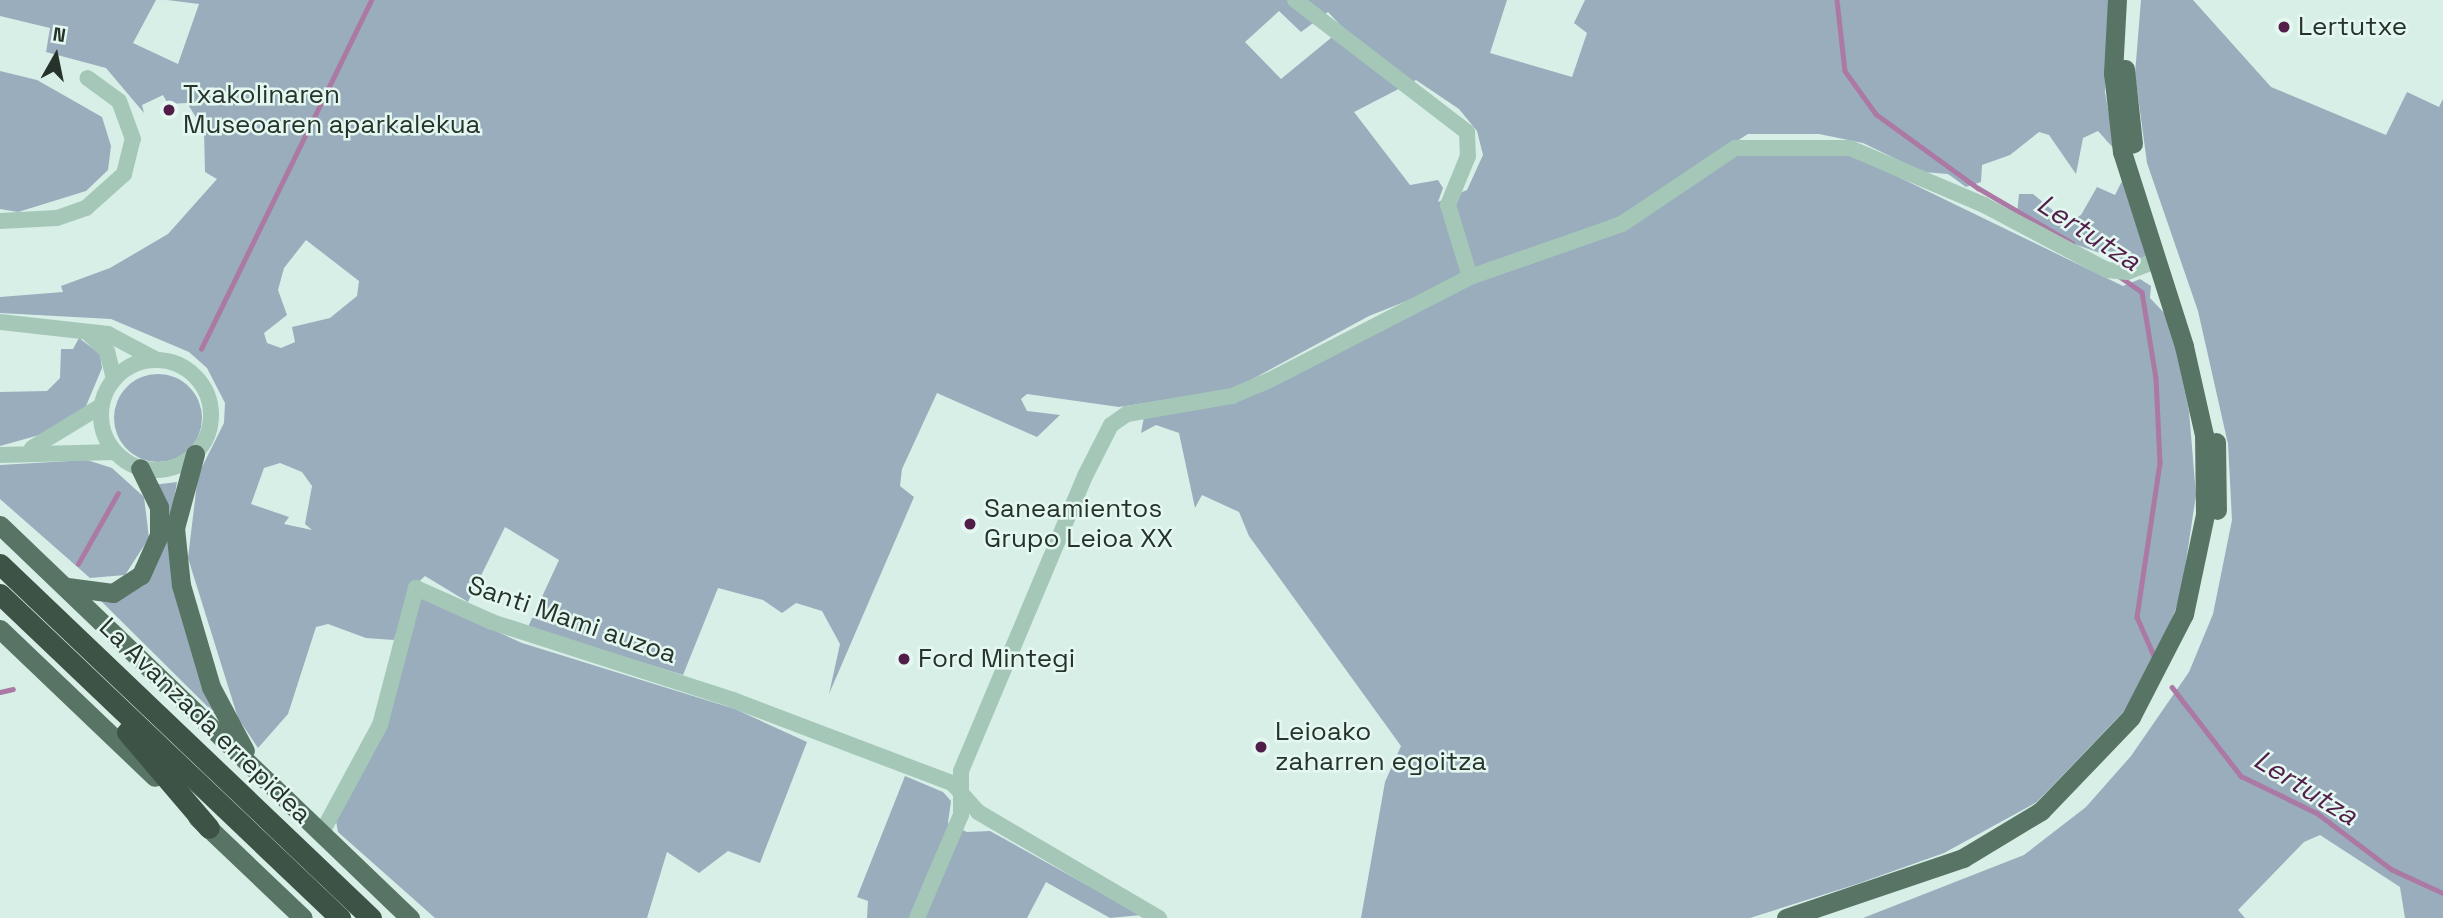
<!DOCTYPE html>
<style>
body{margin:0}
#map{position:relative;width:2443px;height:918px;overflow:hidden;background:#d8efe7;font-family:"Space Grotesk",sans-serif}
div>[style]{position:absolute}
.green>*{inset:0;background:#99adbd}
.round{border-radius:50%}
.stream>*{height:4.5px;margin:-2.25px;padding:0 2.25px;transform-origin:2.25px;border-radius:2.25px;background:#ab79a4}
.minor>*{height:16px;margin:-8px;padding:0 8px;transform-origin:8px;border-radius:8px;background:#a5c7b8}
.minor>.ring{margin:-8px;padding:0;box-sizing:content-box;background:none;border:16px solid #a5c7b8;border-radius:50%}
.major>*{height:19px;margin:-9.5px;padding:0 9.5px;transform-origin:9.5px;border-radius:9.5px;background:#587464}
.highway>*{height:21px;margin:-10.5px;padding:0 10.5px;transform-origin:10.5px;border-radius:10.5px;background:#3d5346}
.dots>*{width:19px;height:19px;translate:-50% -50%;box-sizing:border-box;border:4px solid #e4f8f1;border-radius:50%}
span{translate:-50% -50%;white-space:nowrap;text-align:center;line-height:1.15;-webkit-text-stroke:5px #e4f8f1;paint-order:stroke}
.poi-label{font-size:26px;color:#26332b}
.left{translate:0 -50%;text-align:left}
.street-label{font-size:26px;color:#26332b}
.water-label{font-size:28px;color:#521e49;font-style:italic}
.north{position:absolute;left:21px;top:21px;width:70px;height:70px;-webkit-text-stroke:5px #e4f8f1;paint-order:stroke;rotate:9deg;font-size:19px;font-weight:700;line-height:28px;text-align:center;color:#26332b}
.north::after{content:'';display:block;margin:auto;width:24px;height:32px;background:#26332b;clip-path:polygon(50% 0,100% 100%,50% 72%,0 100%)}
</style>
<div id="map">
<div class="green">
<i style="clip-path:polygon(evenodd,0 0,156px 0,133px 43px,178px 64px,199px 4px,167px 0,1507px 0,1490px 53px,1572px 77px,1587px 33px,1574px 23px,1585px 0,2110px 0,2105px 92px,2115px 150px,2098px 131px,2083px 138px,2076px 174px,2049px 135px,2039px 132px,2010px 155px,1982px 165px,1981px 182px,1966px 187px,1948px 174px,1923px 172px,1863px 143px,1819px 134px,1748px 134px,1618px 217px,1369px 316px,1234px 389px,1119px 407px,1027px 394px,1021px 399px,1027px 411px,1060px 415px,1037px 437px,937px 393px,902px 469px,900px 486px,914px 497px,829px 694px,840px 644px,822px 611px,796px 603px,782px 613px,763px 600px,718px 588px,683px 675px,528px 627px,559px 560px,505px 527px,468px 602px,425px 576px,410px 590px,394px 640px,366px 638px,328px 624px,316px 627px,288px 714px,258px 748px,238px 718px,188px 558px,198px 475px,224px 423px,225px 403px,207px 368px,189px 352px,111px 319px,0 313px,0 297px,63px 292px,61px 286px,110px 268px,168px 234px,217px 179px,205px 172px,204px 130px,187px 103px,168px 104px,163px 95px,142px 105px,144px 113px,106px 68px,46px 52px,50px 28px,0 16px,0 0,1279px 11px,1301px 32px,1328px 12px,1343px 28px,1281px 79px,1245px 42px,1279px 11px,0 0,1416px 80px,1459px 109px,1477px 131px,1483px 155px,1467px 190px,1438px 202px,1443px 188px,1438px 180px,1410px 185px,1354px 112px,1416px 80px,0 0,306px 240px,359px 281px,357px 296px,330px 318px,292px 327px,295px 342px,281px 348px,267px 343px,264px 333px,287px 315px,278px 290px,284px 268px,306px 240px,0 0,280px 463px,302px 472px,312px 486px,305px 524px,312px 530px,284px 524px,289px 517px,251px 504px,264px 468px,280px 463px)"></i>
<i style="clip-path:polygon(2141px 0,2193px 0,2271px 87px,2386px 135px,2407px 92px,2439px 107px,2443px 99px,2443px 918px,2405px 918px,2400px 887px,2320px 835px,2304px 842px,2238px 910px,2245px 918px,1863px 918px,2024px 855px,2086px 807px,2131px 756px,2189px 672px,2213px 614px,2232px 520px,2228px 444px,2198px 311px,2147px 163px,2135px 74px)"></i>
<i style="clip-path:polygon(0 71px,37px 80px,102px 117px,111px 146px,108px 170px,86px 191px,18px 212px,0 209px)"></i>
<i style="clip-path:polygon(1738px 153px,1853px 155px,2123px 286px,2140px 279px,2151px 286px,2150px 298px,2169px 318px,2189px 411px,2196px 495px,2181px 595px,2161px 648px,2131px 704px,2037px 802px,1944px 853px,1854px 885px,1750px 918px,1361px 918px,1385px 782px,1401px 746px,1249px 536px,1239px 512px,1202px 495px,1195px 508px,1179px 433px,1156px 425px,1141px 433px,1144px 417px,1195px 409px,1469px 285px,1614px 234px)"></i>
<i style="clip-path:polygon(2122px 181px,2146px 256px,2129px 263px,2045px 234px,2017px 215px,2019px 194px,2033px 194px,2068px 223px,2081px 215px,2097px 187px,2115px 195px)"></i>
<i style="clip-path:polygon(79px 338px,100px 354px,102px 368px,86px 406px,50px 432px,0 446px,0 392px,47px 391px,60px 378px,61px 349px,73px 349px)"></i>
<i class="round" style="left:114px;top:374px;width:88px;height:88px"></i>
<i style="clip-path:polygon(87px 460px,112px 468px,144px 497px,149px 538px,125px 575px,90px 578px,0 499px,0 465px)"></i>
<i style="clip-path:polygon(177px 482px,172px 512px,218px 717px,99px 599px,152px 573px,153px 485px)"></i>
<i style="clip-path:polygon(420px 597px,522px 643px,735px 709px,807px 742px,760px 863px,728px 851px,699px 873px,667px 852px,647px 918px,435px 918px,338px 832px,336px 821px,388px 721px)"></i>
<i style="clip-path:polygon(905px 776px,943px 792px,951px 801px,948px 823px,967px 832px,990px 831px,1141px 915px,1110px 918px,1046px 882px,1027px 918px,867px 918px,868px 901px,857px 897px)"></i>
</div>
<div class="stream">
<i style="left:1837px;top:0;width:71px;rotate:83.6deg"></i>
<i style="left:1845px;top:71px;width:53px;rotate:54.2deg"></i>
<i style="left:1876px;top:114px;width:126px;rotate:36deg"></i>
<i style="left:1978px;top:188px;width:109px;rotate:30.3deg"></i>
<i style="left:2119px;top:276px;width:28px;rotate:35deg"></i>
<i style="left:2142px;top:292px;width:87px;rotate:80.8deg"></i>
<i style="left:2156px;top:378px;width:85px;rotate:87.3deg"></i>
<i style="left:2160px;top:463px;width:156px;rotate:98.5deg"></i>
<i style="left:2137px;top:617px;width:45px;rotate:66.3deg"></i>
<i style="left:201px;top:349px;width:388px;rotate:-64deg"></i>
<i style="left:78px;top:564px;width:81px;rotate:-60.6deg"></i>
<i style="left:2172px;top:687px;width:113px;rotate:52.2deg"></i>
<i style="left:2241px;top:776px;width:85px;rotate:26deg"></i>
<i style="left:2317px;top:813px;width:93px;rotate:37.1deg"></i>
<i style="left:2391px;top:869px;width:57px;rotate:24.8deg"></i>
<i style="left:0;top:692px;width:13px;rotate:-13deg"></i>
</div>
<div class="minor">
<i style="left:1295px;top:0;width:217px;rotate:37.5deg"></i>
<i style="left:1467px;top:132px;width:24px;rotate:88deg"></i>
<i style="left:1468px;top:156px;width:53px;rotate:112.2deg"></i>
<i style="left:1448px;top:205px;width:75px;rotate:73deg"></i>
<i style="left:0;top:221px;width:57px;rotate:-3deg"></i>
<i style="left:57px;top:218px;width:31px;rotate:-19deg"></i>
<i style="left:86px;top:208px;width:51px;rotate:-41.8deg"></i>
<i style="left:124px;top:174px;width:36px;rotate:-76deg"></i>
<i style="left:133px;top:139px;width:40px;rotate:-110.2deg"></i>
<i style="left:119px;top:101px;width:39px;rotate:-144deg"></i>
<i style="left:0;top:322px;width:109px;rotate:6.3deg"></i>
<i style="left:108px;top:334px;width:55px;rotate:28deg"></i>
<i style="left:87px;top:332px;width:28px;rotate:44deg"></i>
<i style="left:107px;top:351px;width:29px;rotate:76deg"></i>
<i class="ring" style="left:101px;top:360px;width:94px;height:94px"></i>
<i style="left:32px;top:448px;width:81px;rotate:-31.3deg"></i>
<i style="left:0;top:455px;width:115px;rotate:-1.5deg"></i>
<i style="left:321px;top:834px;width:124px;rotate:-61.6deg"></i>
<i style="left:380px;top:725px;width:142px;rotate:-75.3deg"></i>
<i style="left:416px;top:588px;width:83px;rotate:24.1deg"></i>
<i style="left:492px;top:622px;width:253px;rotate:17.9deg"></i>
<i style="left:733px;top:700px;width:234px;rotate:20.8deg"></i>
<i style="left:952px;top:783px;width:39px;rotate:48deg"></i>
<i style="left:978px;top:812px;width:210px;rotate:30.4deg"></i>
<i style="left:917px;top:918px;width:112px;rotate:-66.9deg"></i>
<i style="left:961px;top:815px;width:44px;rotate:-90deg"></i>
<i style="left:961px;top:771px;width:320px;rotate:-67.2deg"></i>
<i style="left:1085px;top:476px;width:57px;rotate:-63deg"></i>
<i style="left:1111px;top:425px;width:19px;rotate:-35deg"></i>
<i style="left:1127px;top:414px;width:107px;rotate:-9.7deg"></i>
<i style="left:1232px;top:396px;width:39px;rotate:-23deg"></i>
<i style="left:1268px;top:381px;width:227px;rotate:-27.2deg"></i>
<i style="left:1470px;top:277px;width:161px;rotate:-19.2deg"></i>
<i style="left:1622px;top:224px;width:136px;rotate:-33.9deg"></i>
<i style="left:1735px;top:148px;width:115px"></i>
<i style="left:1850px;top:148px;width:146px;rotate:23deg"></i>
<i style="left:1984px;top:205px;width:139px;rotate:27.9deg"></i>
<i style="left:2107px;top:270px;width:20px;rotate:6deg"></i>
<i style="left:2127px;top:272px;width:31px;rotate:-21deg"></i>
</div>
<div class="major">
<i style="left:2125px;top:69px;width:75px;rotate:83.9deg"></i>
<i style="left:2216px;top:442px;width:68px;rotate:89.2deg"></i>
<i style="left:195px;top:454px;width:77px;rotate:105.1deg"></i>
<i style="left:175px;top:528px;width:57px;rotate:84deg"></i>
<i style="left:181px;top:585px;width:106px;rotate:73.6deg"></i>
<i style="left:211px;top:687px;width:72px;rotate:62deg"></i>
<i style="left:0;top:525px;width:568px;rotate:43.79deg"></i>
<i style="left:67px;top:587px;width:46px;rotate:7.4deg"></i>
<i style="left:113px;top:593px;width:33px;rotate:-33deg"></i>
<i style="left:141px;top:575px;width:44px;rotate:-65.8deg"></i>
<i style="left:159px;top:535px;width:28px;rotate:-90deg"></i>
<i style="left:159px;top:507px;width:43px;rotate:-116deg"></i>
<i style="left:0;top:629px;width:214px;rotate:43.7deg"></i>
<i style="left:197px;top:817px;width:146px;rotate:43.6deg"></i>
<i style="left:1786px;top:918px;width:187px;rotate:-18.7deg"></i>
<i style="left:1963px;top:858px;width:91px;rotate:-31.1deg"></i>
<i style="left:2041px;top:811px;width:130px;rotate:-46.2deg"></i>
<i style="left:2131px;top:717px;width:116px;rotate:-62.8deg"></i>
<i style="left:2184px;top:614px;width:102px;rotate:-78.1deg"></i>
<i style="left:2205px;top:514px;width:79px;rotate:-90.7deg"></i>
<i style="left:2204px;top:435px;width:91px;rotate:-102.7deg"></i>
<i style="left:2184px;top:346px;width:204px;rotate:-107.7deg"></i>
<i style="left:2122px;top:152px;width:80px;rotate:-96.5deg"></i>
<i style="left:2113px;top:73px;width:73px;rotate:-86.9deg"></i>
</div>
<div class="highway">
<i style="left:0;top:564px;width:513px;rotate:43.66deg"></i>
<i style="left:0;top:594px;width:470px;rotate:43.6deg"></i>
<i style="left:127px;top:732px;width:126px;rotate:49.5deg"></i>
</div>
<div class="dots">
<i style="left:2284px;top:27px;background:#521e49"></i>
<i style="left:169px;top:110px;background:#521e49"></i>
<i style="left:970px;top:524px;background:#521e49"></i>
<i style="left:904px;top:659px;background:#521e49"></i>
<i style="left:1261px;top:747px;background:#521e49"></i>
</div>
<div class="poi-label">
<span class="left" style="left:2298px;top:27px">Lertutxe</span>
<span class="left" style="left:183px;top:110px">Txakolinaren<br>Museoaren aparkalekua</span>
<span class="left" style="left:984px;top:524px">Saneamientos<br>Grupo Leioa XX</span>
<span class="left" style="left:918px;top:659px">Ford Mintegi</span>
<span class="left" style="left:1275px;top:747px">Leioako<br>zaharren egoitza</span>
</div>
<div class="street-label">
<span style="left:572px;top:620px;rotate:19deg">Santi Mami auzoa</span>
<span style="left:205px;top:721px;rotate:44deg">La Avanzada errepidea</span>
</div>
<div class="water-label">
<span style="left:2089px;top:232px;rotate:33deg">Lertutza</span>
<span style="left:2306px;top:787px;rotate:32deg">Lertutza</span>
</div>
<div class="north">N</div>
</div>
